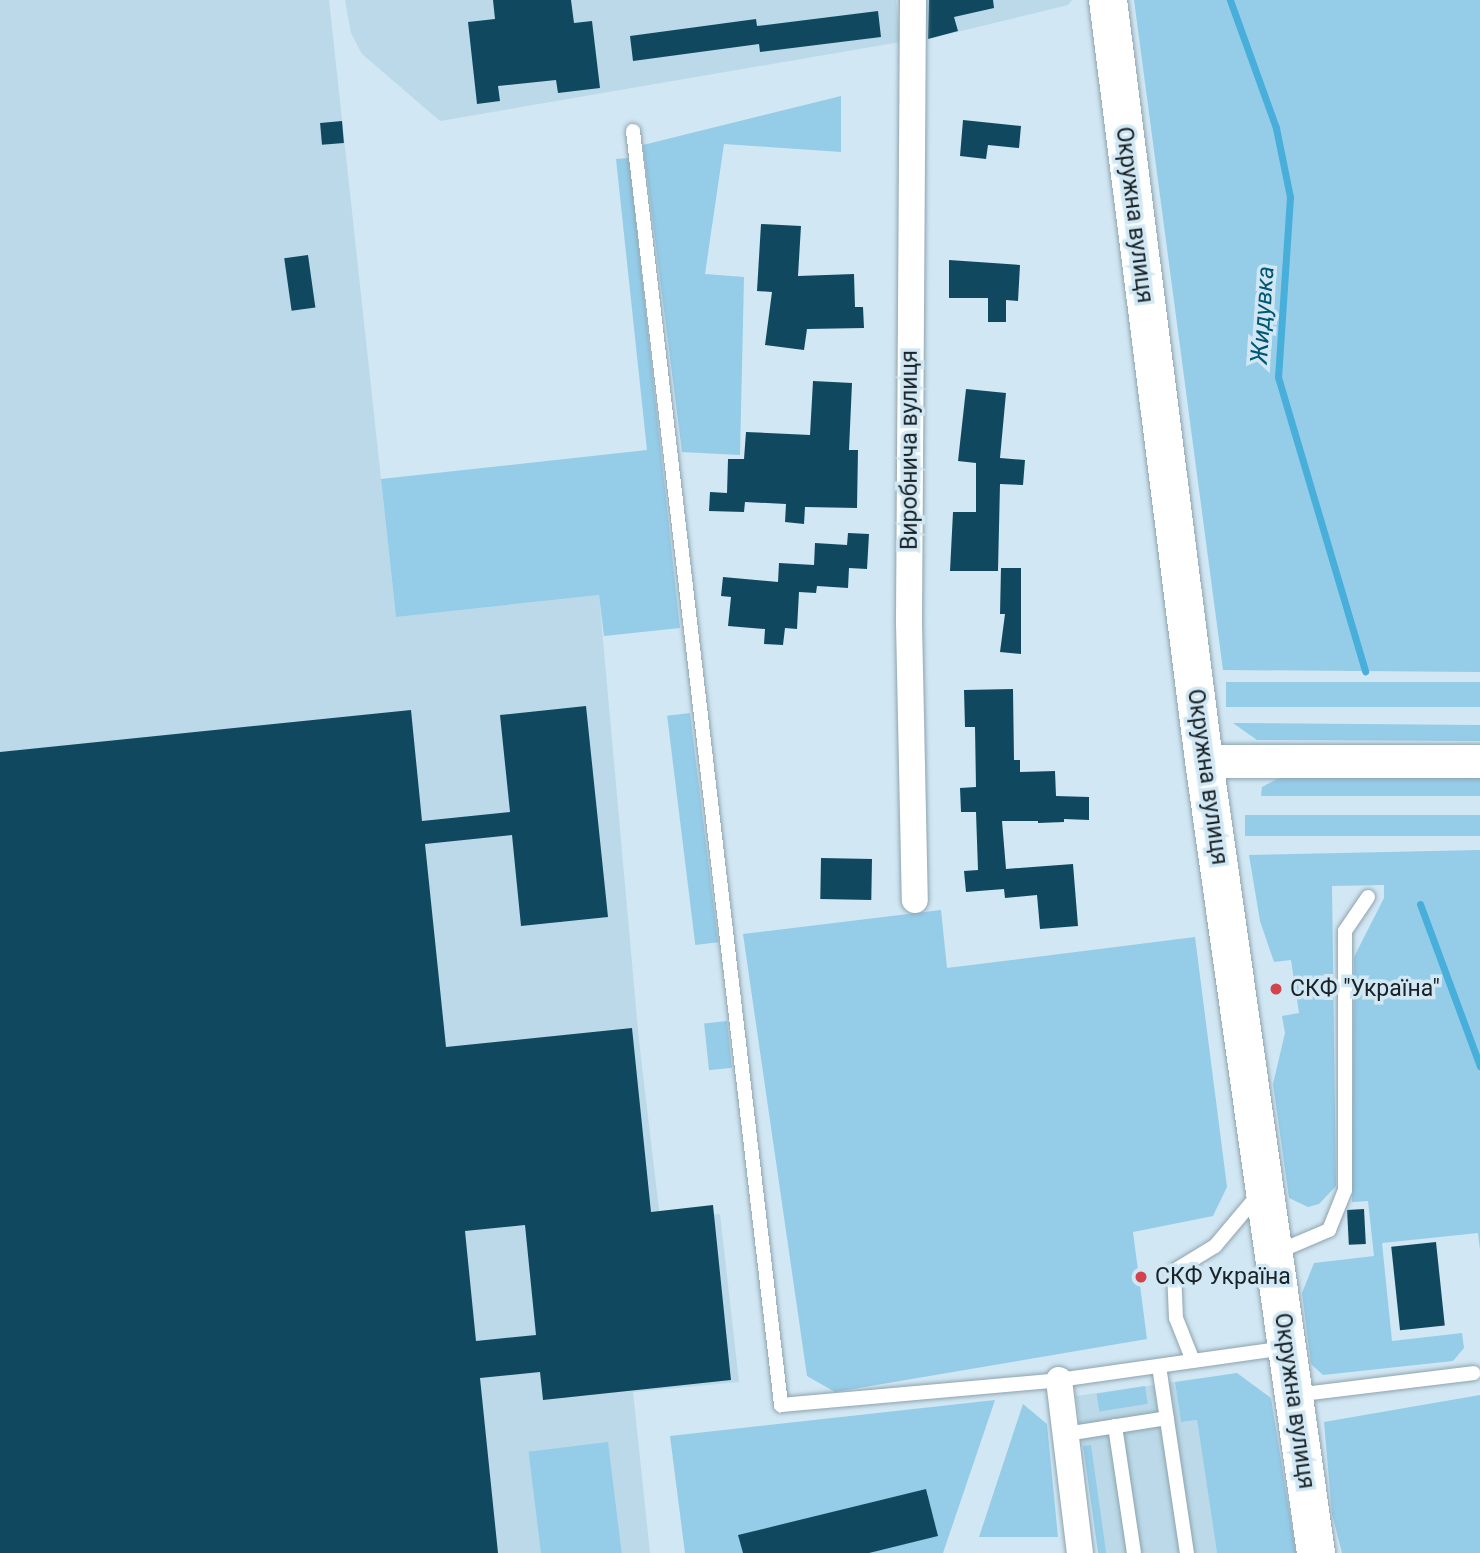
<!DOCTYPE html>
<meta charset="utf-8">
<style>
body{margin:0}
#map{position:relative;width:1480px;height:1553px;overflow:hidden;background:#d1e7f3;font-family:Roboto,sans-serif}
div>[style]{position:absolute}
.built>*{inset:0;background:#bbd9e8}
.green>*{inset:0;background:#95cce8;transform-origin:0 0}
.stream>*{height:7px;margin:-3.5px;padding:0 3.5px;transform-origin:3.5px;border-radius:3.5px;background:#48aeda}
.building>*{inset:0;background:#10495f;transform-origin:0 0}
.roads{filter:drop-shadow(0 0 2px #8ea3ae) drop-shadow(0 0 2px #8ea3ae)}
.service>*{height:14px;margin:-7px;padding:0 7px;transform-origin:7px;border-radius:7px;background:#fff}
.minor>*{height:26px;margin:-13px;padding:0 13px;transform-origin:13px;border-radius:13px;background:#fff}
.tertiary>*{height:33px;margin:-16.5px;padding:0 16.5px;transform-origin:16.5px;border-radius:16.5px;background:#fff}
.primary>*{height:38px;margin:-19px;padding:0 19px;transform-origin:19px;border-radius:19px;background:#fff}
.dots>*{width:19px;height:19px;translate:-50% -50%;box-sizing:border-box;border:4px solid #d1e7f3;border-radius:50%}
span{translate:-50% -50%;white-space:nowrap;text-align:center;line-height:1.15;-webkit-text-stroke:7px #d1e7f3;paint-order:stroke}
.street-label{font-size:23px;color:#192226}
.poi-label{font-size:23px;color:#192226}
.left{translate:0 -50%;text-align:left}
.water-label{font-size:24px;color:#005775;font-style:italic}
</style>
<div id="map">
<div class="built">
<i style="clip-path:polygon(0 0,329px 0,396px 617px,599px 595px,639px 1041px,660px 1218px,720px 1214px,739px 1382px,633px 1392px,650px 1553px,0 1553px)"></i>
<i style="clip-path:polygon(345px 0,896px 0,900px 42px,440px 121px,362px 54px,351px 33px)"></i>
<i style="clip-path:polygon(925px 0,1072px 0,1068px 5px,924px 40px)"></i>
<i style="clip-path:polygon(1175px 1382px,1181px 1422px,1197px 1420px,1217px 1553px,1099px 1553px,1076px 1396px)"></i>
</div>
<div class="green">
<i style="clip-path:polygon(1134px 0,1480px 0,1480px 672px,1223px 670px)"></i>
<i style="clip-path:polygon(841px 96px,841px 152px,724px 144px,705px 274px,744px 277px,740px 455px,682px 452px,643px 145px)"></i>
<i style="clip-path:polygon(629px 158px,680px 628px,604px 636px,599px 595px,396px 617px,381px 479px,647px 450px,616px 159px)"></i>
<i style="left:1226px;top:682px;width:254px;height:25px"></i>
<i style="left:690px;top:713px;width:231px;height:23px;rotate:83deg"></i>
<i style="clip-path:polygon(1233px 723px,1480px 725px,1480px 741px,1257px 740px)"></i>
<i style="clip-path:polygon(1296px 775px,1480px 776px,1480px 796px,1261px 796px,1262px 787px,1277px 779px)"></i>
<i style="left:1245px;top:815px;width:235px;height:21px"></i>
<i style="clip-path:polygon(1480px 850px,1480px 1250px,1478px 1233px,1382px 1243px,1392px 1341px,1462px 1333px,1464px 1348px,1453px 1361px,1323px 1375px,1311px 1364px,1302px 1293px,1314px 1263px,1374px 1256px,1368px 1201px,1352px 1202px,1354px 957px,1384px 898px,1384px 885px,1332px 886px,1336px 1186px,1319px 1204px,1308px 1207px,1289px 1198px,1273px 1084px,1285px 1033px,1282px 1016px,1299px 1013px,1291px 960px,1274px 962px,1260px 921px,1249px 855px)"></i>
<i style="clip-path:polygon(941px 910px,947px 968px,1195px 937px,1227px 1187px,1213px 1216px,1133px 1232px,1147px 1339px,835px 1392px,807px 1376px,743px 934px)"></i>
<i style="left:727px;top:1021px;width:47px;height:23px;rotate:84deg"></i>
<i style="clip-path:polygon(1237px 1373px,1271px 1398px,1296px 1553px,1217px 1553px,1197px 1420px,1181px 1422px,1175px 1382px)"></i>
<i style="left:1145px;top:1386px;width:18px;height:49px;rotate:81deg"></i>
<i style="clip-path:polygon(1480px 1395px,1480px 1553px,1342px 1553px,1332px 1514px,1324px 1422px)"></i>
<i style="clip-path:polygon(995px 1400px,943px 1553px,685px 1553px,670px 1436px)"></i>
<i style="clip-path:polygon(1023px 1404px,1047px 1424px,1058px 1537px,979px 1537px)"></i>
<i style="left:608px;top:1442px;width:112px;height:80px;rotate:83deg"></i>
<i style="left:1091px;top:1445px;width:109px;height:8px;rotate:82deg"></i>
</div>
<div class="stream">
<i style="left:1230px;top:0;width:136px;rotate:70.2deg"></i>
<i style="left:1276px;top:128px;width:70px;rotate:78.5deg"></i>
<i style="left:1290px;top:197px;width:180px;rotate:93.8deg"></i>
<i style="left:1278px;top:377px;width:307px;rotate:73.5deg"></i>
<i style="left:1420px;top:904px;width:173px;rotate:69.7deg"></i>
</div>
<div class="building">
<i style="clip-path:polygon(493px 0,571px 0,574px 23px,592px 21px,600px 88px,558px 93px,556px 80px,498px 86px,500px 101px,477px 104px,468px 22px,495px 19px)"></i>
<i style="clip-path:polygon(929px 0,993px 0,994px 8px,954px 17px,958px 31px,928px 39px)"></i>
<i style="clip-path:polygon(878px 11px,881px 37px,760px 52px,759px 44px,633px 61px,630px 36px,756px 19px,757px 26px)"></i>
<i style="clip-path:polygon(963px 120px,1021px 126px,1019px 148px,988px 145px,986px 159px,960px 156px)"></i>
<i style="left:342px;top:121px;width:22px;height:22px;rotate:85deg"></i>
<i style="clip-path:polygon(761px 224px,801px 226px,798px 276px,854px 274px,855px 307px,863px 307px,864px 328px,807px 329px,804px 350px,765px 345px,772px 292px,757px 291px)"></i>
<i style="left:308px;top:255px;width:53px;height:24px;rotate:82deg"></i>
<i style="clip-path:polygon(949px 260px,1020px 265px,1018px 301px,1006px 300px,1006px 322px,988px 322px,988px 298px,949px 298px)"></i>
<i style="clip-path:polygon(813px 381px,852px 383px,849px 450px,858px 450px,857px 508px,805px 507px,804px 524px,785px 522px,786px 504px,745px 502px,744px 512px,709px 511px,710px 492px,727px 493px,728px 459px,744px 459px,746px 432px,810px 435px)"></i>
<i style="clip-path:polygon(966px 389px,1006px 393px,1000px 458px,1025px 460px,1023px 485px,1000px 484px,998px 571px,950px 571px,953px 512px,976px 512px,976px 463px,958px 461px)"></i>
<i style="clip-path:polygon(848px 533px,869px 534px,867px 569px,849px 568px,848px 588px,817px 586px,816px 593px,799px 592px,797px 629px,785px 628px,783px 645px,764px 644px,765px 629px,728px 626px,731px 597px,721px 596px,723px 577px,778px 582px,779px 563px,814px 565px,815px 543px,847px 545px)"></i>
<i style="clip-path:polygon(1001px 568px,1021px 568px,1021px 654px,1000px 652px,1005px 614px,1000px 614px)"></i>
<i style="clip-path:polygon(1013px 689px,1014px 760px,1020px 760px,1020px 772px,1055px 771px,1056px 796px,1089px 797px,1089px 820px,1064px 819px,1064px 822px,1038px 823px,1038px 821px,1002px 821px,1006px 869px,1073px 864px,1078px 926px,1040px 929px,1037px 895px,1005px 898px,1004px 889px,966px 892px,964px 871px,978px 870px,976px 812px,961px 812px,960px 788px,976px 787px,975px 727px,965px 727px,964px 690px)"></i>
<i style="clip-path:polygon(evenodd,586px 706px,608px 917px,521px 926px,512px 835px,425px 844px,446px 1047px,632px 1028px,651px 1212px,713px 1205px,731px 1380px,543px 1400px,540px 1372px,480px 1378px,498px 1553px,0 1553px,0 752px,411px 710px,422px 821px,510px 812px,500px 715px,586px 706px,525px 1225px,536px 1335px,476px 1341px,465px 1231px,525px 1225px)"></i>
<i style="left:821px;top:858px;width:51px;height:41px;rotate:1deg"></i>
<i style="left:1364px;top:1209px;width:35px;height:17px;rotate:87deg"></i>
<i style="left:1436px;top:1242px;width:84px;height:45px;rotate:84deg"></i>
<i style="clip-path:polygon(926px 1489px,938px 1536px,869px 1553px,743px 1553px,738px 1535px)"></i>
</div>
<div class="roads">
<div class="service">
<i style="left:633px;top:131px;width:1283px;rotate:83.37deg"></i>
<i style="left:781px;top:1405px;width:279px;rotate:-5.1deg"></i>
<i style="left:1059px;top:1380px;width:135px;rotate:-8.1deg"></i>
<i style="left:1258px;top:1195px;width:67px;rotate:130.1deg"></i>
<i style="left:1215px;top:1246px;width:48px;rotate:148.6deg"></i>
<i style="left:1174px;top:1271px;width:47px;rotate:87.6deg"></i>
<i style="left:1176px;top:1318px;width:46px;rotate:68.4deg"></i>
<i style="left:1193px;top:1361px;width:94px;rotate:-8deg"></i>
<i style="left:1275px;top:1253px;width:59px;rotate:-23.1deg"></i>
<i style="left:1329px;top:1230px;width:43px;rotate:-68.2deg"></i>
<i style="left:1345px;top:1190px;width:259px;rotate:-90deg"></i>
<i style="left:1345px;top:931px;width:41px;rotate:-55.9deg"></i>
<i style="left:1159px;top:1366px;width:189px;rotate:81.5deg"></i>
<i style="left:1295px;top:1395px;width:180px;rotate:-7deg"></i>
<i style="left:1115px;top:1426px;width:128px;rotate:81.5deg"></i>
<i style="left:1066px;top:1434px;width:102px;rotate:-9deg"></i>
</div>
<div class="minor">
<i style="left:913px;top:0;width:623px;rotate:90.37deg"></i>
<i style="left:909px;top:623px;width:277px;rotate:88.8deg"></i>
<i style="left:1059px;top:1380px;width:174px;rotate:83.1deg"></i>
</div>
<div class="tertiary">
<i style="left:1204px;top:761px;width:276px"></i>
</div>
<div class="primary">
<i style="left:1108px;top:0;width:767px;rotate:82.81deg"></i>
<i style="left:1204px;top:761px;width:800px;rotate:81.95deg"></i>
</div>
</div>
<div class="dots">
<i style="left:1276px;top:989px;background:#d3434e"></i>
<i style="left:1141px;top:1277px;background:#d3434e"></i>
</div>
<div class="street-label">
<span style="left:1134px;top:215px;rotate:83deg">Окружна вулиця</span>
<span style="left:910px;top:450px;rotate:-90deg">Виробнича вулиця</span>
<span style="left:1207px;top:777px;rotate:82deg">Окружна вулиця</span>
<span style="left:1294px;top:1401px;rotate:82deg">Окружна вулиця</span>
</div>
<div class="poi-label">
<span class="left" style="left:1290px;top:989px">СКФ "Україна"</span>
<span class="left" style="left:1155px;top:1277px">СКФ Україна</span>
</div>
<div class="water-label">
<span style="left:1263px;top:315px;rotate:-86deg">Жидувка</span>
</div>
</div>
